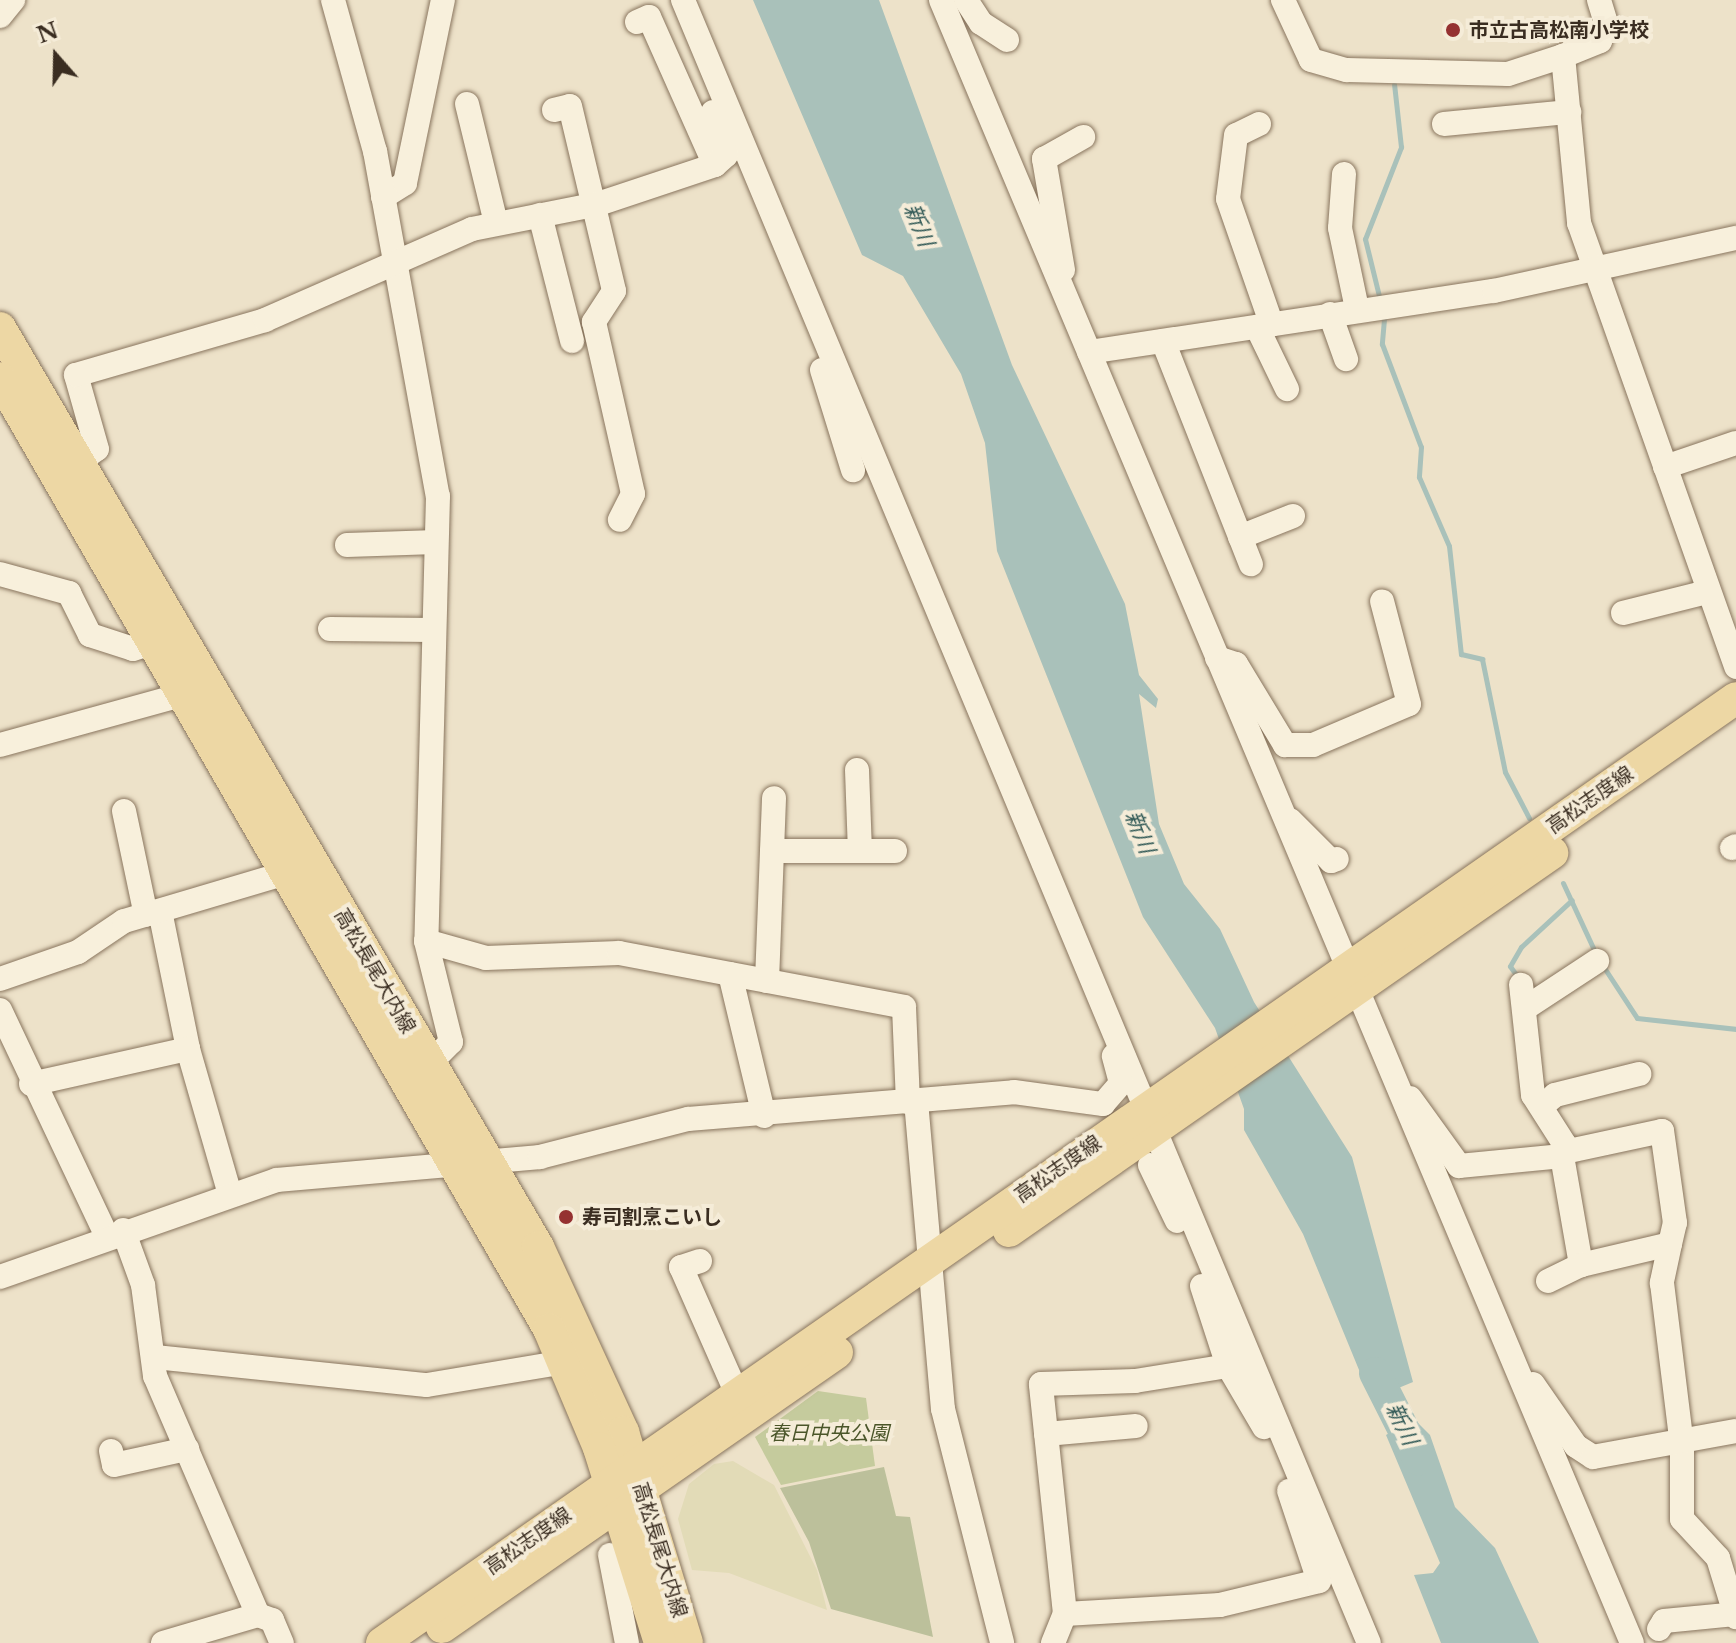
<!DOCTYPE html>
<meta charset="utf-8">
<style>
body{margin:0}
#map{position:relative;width:1736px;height:1643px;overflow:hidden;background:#ede2c9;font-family:"Libre Baskerville","Noto Sans JP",serif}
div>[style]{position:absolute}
.farmland>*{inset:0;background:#e2dbb7}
.green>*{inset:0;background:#c5cb9d}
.cemetery>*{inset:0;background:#bcc09b}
.water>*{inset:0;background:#a9c1ba}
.stream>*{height:5px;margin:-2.5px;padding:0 2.5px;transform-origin:2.5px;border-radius:2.5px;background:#a9c1ba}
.river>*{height:32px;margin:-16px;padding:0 16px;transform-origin:16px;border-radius:16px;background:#a9c1ba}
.roads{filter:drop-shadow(0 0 2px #89755e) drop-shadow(0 0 2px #89755e)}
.minor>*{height:24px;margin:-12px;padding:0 12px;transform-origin:12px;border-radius:12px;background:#f8f0dc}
.major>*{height:32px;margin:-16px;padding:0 16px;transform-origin:16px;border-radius:16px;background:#edd7a4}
.dots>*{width:22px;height:22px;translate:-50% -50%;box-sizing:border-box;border:4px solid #f5ecd8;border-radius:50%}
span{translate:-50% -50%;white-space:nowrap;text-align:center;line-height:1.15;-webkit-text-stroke:8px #f5ecd8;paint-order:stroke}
.poi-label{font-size:20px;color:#3a2d21;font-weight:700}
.left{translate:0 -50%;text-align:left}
.street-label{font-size:20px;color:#3a2d21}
.park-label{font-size:20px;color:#4a5529;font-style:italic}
.water-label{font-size:22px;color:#315956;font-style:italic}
.north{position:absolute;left:16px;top:16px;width:80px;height:80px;-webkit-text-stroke:6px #f5ecd8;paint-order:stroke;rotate:340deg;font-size:22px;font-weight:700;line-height:32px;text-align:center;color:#3a2d21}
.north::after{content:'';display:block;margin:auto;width:28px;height:36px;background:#3a2d21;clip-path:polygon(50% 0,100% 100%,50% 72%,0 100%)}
</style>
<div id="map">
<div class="farmland">
<i style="clip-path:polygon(733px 1461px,774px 1485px,817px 1570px,827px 1610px,729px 1573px,692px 1570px,678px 1519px,689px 1484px,714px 1464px)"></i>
</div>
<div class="green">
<i style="clip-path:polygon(818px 1391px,866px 1398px,875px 1466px,781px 1485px,755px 1437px)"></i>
</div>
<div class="cemetery">
<i style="clip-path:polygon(884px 1467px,896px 1516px,910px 1517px,933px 1637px,831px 1609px,809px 1542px,780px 1488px)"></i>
</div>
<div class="water">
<i style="clip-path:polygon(753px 0,879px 0,1012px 365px,1125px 604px,1139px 675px,1158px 699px,1156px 708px,1139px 694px,1159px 824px,1184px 884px,1220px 929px,1254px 1002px,1352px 1157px,1413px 1382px,1396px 1389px,1401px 1407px,1388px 1412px,1381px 1396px,1371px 1399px,1303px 1234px,1244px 1130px,1244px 1109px,1215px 1028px,1143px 917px,997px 551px,985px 443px,961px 374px,903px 276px,862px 255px)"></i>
<i style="clip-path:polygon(1414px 1419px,1430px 1435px,1455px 1507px,1495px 1548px,1539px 1643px,1441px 1643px,1414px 1575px,1433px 1573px,1440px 1563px,1386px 1435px)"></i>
</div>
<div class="stream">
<i style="left:1380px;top:300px;width:63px;rotate:-103.8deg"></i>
<i style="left:1365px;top:239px;width:99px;rotate:-68.6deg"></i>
<i style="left:1401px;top:147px;width:63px;rotate:-96.3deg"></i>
<i style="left:1384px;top:319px;width:25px;rotate:95deg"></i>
<i style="left:1382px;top:344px;width:110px;rotate:69.3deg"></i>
<i style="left:1421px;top:447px;width:30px;rotate:94deg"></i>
<i style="left:1419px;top:477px;width:75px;rotate:66.5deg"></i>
<i style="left:1449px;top:546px;width:109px;rotate:83.7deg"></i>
<i style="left:1461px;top:654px;width:22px;rotate:13deg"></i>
<i style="left:1482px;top:659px;width:115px;rotate:78.5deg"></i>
<i style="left:1505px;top:772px;width:52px;rotate:62.4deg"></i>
<i style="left:1563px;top:883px;width:78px;rotate:65.1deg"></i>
<i style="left:1603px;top:966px;width:62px;rotate:56.8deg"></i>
<i style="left:1637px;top:1018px;width:100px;rotate:6.3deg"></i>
<i style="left:1520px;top:980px;width:17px;rotate:-126deg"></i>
<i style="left:1510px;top:966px;width:22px;rotate:-60deg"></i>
<i style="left:1521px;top:947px;width:69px;rotate:-42.7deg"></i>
</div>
<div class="river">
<i style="left:1375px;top:1373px;width:97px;rotate:63.2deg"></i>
</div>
<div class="roads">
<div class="minor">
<i style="left:333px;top:0;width:157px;rotate:74.5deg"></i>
<i style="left:375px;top:151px;width:351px;rotate:79.7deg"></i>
<i style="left:438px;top:496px;width:445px;rotate:91.5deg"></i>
<i style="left:426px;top:941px;width:104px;rotate:76.1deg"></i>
<i style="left:451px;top:1042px;width:31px;rotate:135deg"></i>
<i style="left:683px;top:0;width:1780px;rotate:67.34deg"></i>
<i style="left:941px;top:0;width:1782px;rotate:67.19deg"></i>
<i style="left:966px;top:0;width:27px;rotate:57deg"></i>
<i style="left:981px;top:23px;width:31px;rotate:33deg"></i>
<i style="left:1283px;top:0;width:66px;rotate:65deg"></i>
<i style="left:1311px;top:60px;width:37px;rotate:16deg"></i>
<i style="left:1347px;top:70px;width:161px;rotate:1.4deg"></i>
<i style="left:1508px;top:74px;width:58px;rotate:-18.1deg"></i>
<i style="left:1563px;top:56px;width:168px;rotate:84.5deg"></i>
<i style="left:1579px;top:223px;width:471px;rotate:70.5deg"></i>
<i style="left:0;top:16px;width:21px;rotate:-51deg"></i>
<i style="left:637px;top:22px;width:13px;rotate:-23deg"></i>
<i style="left:649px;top:17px;width:162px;rotate:66deg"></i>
<i style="left:1563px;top:56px;width:40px;rotate:-22deg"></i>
<i style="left:1600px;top:41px;width:19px;rotate:-72deg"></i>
<i style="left:1606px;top:23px;width:24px;rotate:-107deg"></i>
<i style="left:467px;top:104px;width:122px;rotate:76.3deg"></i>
<i style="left:554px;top:110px;width:16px;rotate:-14deg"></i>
<i style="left:570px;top:106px;width:190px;rotate:76.6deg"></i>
<i style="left:614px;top:291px;width:37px;rotate:123deg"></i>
<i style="left:594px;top:322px;width:176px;rotate:77.2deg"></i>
<i style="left:633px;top:494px;width:29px;rotate:117deg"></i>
<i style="left:1259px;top:124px;width:25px;rotate:154deg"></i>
<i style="left:1236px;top:135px;width:64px;rotate:97.1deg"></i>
<i style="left:1228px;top:199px;width:133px;rotate:70.8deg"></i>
<i style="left:1444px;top:124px;width:126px;rotate:-5.5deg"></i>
<i style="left:1344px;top:174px;width:54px;rotate:94.2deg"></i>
<i style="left:1340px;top:228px;width:83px;rotate:78.1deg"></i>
<i style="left:383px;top:197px;width:26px;rotate:-32deg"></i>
<i style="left:405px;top:183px;width:187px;rotate:-78.3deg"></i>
<i style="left:540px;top:215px;width:130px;rotate:75.7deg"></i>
<i style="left:1063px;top:270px;width:113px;rotate:-99.7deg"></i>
<i style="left:1044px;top:159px;width:45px;rotate:-29.4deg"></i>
<i style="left:1330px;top:314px;width:48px;rotate:70.4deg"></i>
<i style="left:1257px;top:327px;width:69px;rotate:64.2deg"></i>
<i style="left:1163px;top:341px;width:240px;rotate:68.5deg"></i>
<i style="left:1089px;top:352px;width:410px;rotate:-8.6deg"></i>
<i style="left:1494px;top:291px;width:248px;rotate:-12.4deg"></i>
<i style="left:822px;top:370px;width:105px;rotate:72.8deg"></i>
<i style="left:77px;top:463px;width:24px;rotate:-35deg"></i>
<i style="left:97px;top:449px;width:77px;rotate:-105.8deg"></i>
<i style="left:76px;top:375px;width:197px;rotate:-16.2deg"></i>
<i style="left:265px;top:320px;width:226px;rotate:-23.7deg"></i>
<i style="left:472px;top:229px;width:128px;rotate:-11.2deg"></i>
<i style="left:598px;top:204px;width:123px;rotate:-18.4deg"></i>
<i style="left:715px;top:165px;width:15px;rotate:-42deg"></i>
<i style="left:726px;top:155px;width:45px;rotate:-106.8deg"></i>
<i style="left:1665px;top:467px;width:75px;rotate:-18.7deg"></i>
<i style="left:1240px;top:537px;width:57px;rotate:-21.6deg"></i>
<i style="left:347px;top:545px;width:89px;rotate:-1.9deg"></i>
<i style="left:0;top:574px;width:72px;rotate:15.4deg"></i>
<i style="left:69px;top:593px;width:47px;rotate:63.4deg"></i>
<i style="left:90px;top:635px;width:45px;rotate:18deg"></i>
<i style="left:133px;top:649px;width:22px;rotate:-18deg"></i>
<i style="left:1623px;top:613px;width:87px;rotate:-14deg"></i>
<i style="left:330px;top:629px;width:103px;rotate:0.6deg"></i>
<i style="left:1217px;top:658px;width:20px;rotate:18deg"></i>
<i style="left:1236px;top:664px;width:95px;rotate:58.8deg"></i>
<i style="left:1285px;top:745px;width:28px"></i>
<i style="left:1313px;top:745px;width:104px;rotate:-23.1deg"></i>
<i style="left:1409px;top:704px;width:106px;rotate:-104.7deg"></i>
<i style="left:0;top:745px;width:192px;rotate:-15.4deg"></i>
<i style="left:857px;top:770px;width:81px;rotate:87.9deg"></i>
<i style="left:124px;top:811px;width:106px;rotate:78.1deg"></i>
<i style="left:1290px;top:820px;width:58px;rotate:45deg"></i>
<i style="left:1331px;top:861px;width:6px;rotate:-18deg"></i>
<i style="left:1732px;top:848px;width:4px;rotate:-27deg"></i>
<i style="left:772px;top:851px;width:123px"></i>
<i style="left:160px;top:911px;width:141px;rotate:78.5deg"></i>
<i style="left:188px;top:1049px;width:148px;rotate:73.9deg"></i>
<i style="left:426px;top:941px;width:62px;rotate:15.8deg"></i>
<i style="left:486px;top:958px;width:133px;rotate:-2.2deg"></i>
<i style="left:619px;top:953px;width:290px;rotate:10.7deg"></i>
<i style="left:904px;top:1007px;width:95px;rotate:87.6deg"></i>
<i style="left:730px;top:974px;width:146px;rotate:76.5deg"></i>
<i style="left:0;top:979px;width:83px;rotate:-19.1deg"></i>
<i style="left:78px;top:952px;width:55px;rotate:-34deg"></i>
<i style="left:124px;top:921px;width:172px;rotate:-16.5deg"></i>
<i style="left:767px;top:981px;width:183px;rotate:-87.8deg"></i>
<i style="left:1527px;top:1007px;width:84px;rotate:-33.3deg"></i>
<i style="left:0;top:1010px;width:250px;rotate:64.7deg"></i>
<i style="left:31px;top:1084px;width:161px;rotate:-12.6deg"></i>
<i style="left:1410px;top:1098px;width:84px;rotate:54.2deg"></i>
<i style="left:1459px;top:1166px;width:104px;rotate:-5.5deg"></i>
<i style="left:1563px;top:1156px;width:11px;rotate:-80deg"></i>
<i style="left:1565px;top:1145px;width:59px;rotate:-122.6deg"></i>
<i style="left:1533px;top:1095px;width:111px;rotate:-96.2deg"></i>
<i style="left:916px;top:1101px;width:309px;rotate:85deg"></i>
<i style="left:943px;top:1409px;width:241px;rotate:75.8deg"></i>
<i style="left:1542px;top:1106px;width:17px;rotate:-40deg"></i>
<i style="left:1555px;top:1095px;width:87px;rotate:-14deg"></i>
<i style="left:1562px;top:1156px;width:111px;rotate:80.1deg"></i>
<i style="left:1581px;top:1265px;width:91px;rotate:-13.3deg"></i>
<i style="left:1670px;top:1244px;width:22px;rotate:-77deg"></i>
<i style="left:1675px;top:1223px;width:93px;rotate:-98deg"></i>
<i style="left:1662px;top:1131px;width:100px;rotate:167.9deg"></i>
<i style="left:1150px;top:1165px;width:62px;rotate:64.3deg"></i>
<i style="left:123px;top:1230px;width:59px;rotate:70deg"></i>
<i style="left:143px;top:1285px;width:92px;rotate:82.5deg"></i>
<i style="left:155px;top:1376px;width:260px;rotate:66.7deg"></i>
<i style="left:1670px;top:1244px;width:40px;rotate:102deg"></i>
<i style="left:1662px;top:1283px;width:163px;rotate:83deg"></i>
<i style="left:1682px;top:1445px;width:74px;rotate:90deg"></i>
<i style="left:1682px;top:1519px;width:53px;rotate:47.3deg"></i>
<i style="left:1718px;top:1558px;width:62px;rotate:73deg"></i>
<i style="left:700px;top:1261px;width:20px;rotate:162deg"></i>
<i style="left:681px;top:1267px;width:139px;rotate:66.2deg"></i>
<i style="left:0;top:1277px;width:293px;rotate:-19.3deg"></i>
<i style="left:277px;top:1180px;width:264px;rotate:-5deg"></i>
<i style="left:540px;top:1157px;width:153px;rotate:-14.4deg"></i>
<i style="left:688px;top:1119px;width:327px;rotate:-4.7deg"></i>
<i style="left:1014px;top:1092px;width:90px;rotate:7.7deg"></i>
<i style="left:1103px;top:1104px;width:28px;rotate:-49deg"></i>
<i style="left:1121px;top:1083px;width:28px;rotate:-105deg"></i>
<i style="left:1548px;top:1281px;width:37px;rotate:-26deg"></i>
<i style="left:1202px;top:1286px;width:84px;rotate:72deg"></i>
<i style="left:1228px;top:1366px;width:71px;rotate:59.5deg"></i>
<i style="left:155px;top:1357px;width:273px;rotate:5.9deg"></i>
<i style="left:427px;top:1385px;width:139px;rotate:-9.5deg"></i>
<i style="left:1533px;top:1384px;width:75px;rotate:55.3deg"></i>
<i style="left:1576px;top:1446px;width:20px;rotate:33deg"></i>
<i style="left:1593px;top:1457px;width:145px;rotate:-10.3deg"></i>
<i style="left:1046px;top:1434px;width:90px;rotate:-5.1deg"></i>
<i style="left:111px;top:1451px;width:14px;rotate:78deg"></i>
<i style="left:114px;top:1465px;width:75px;rotate:-12.4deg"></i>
<i style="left:610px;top:1555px;width:90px;rotate:79.1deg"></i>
<i style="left:1065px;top:1614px;width:231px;rotate:-96deg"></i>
<i style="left:1041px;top:1384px;width:94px;rotate:-1.8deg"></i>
<i style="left:1135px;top:1381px;width:94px;rotate:-9.2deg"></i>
<i style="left:1659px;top:1629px;width:9px;rotate:-58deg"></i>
<i style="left:1664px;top:1621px;width:71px;rotate:-5.6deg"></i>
<i style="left:163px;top:1643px;width:99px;rotate:-16.4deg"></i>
<i style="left:258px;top:1615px;width:15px;rotate:20deg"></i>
<i style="left:272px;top:1620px;width:25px;rotate:67deg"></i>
<i style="left:1053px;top:1643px;width:31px;rotate:-68deg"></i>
<i style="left:1065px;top:1614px;width:155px;rotate:-3.3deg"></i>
<i style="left:1220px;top:1605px;width:102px;rotate:-13.6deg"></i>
<i style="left:1319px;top:1581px;width:95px;rotate:-108.4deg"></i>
</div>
<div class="major">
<i style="left:0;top:328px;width:1065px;rotate:59.65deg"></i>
<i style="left:538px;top:1247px;width:204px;rotate:65.3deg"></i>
<i style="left:623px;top:1432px;width:220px;rotate:73.1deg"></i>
<i style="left:0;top:378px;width:1098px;rotate:60deg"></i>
<i style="left:549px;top:1329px;width:129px;rotate:67.2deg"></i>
<i style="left:599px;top:1448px;width:204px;rotate:72.6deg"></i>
<i style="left:1009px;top:1231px;width:662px;rotate:-34.84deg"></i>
<i style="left:442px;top:1627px;width:481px;rotate:-34.8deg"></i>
<i style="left:382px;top:1643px;width:1651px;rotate:-34.91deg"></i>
</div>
</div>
<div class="dots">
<i style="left:1453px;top:30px;background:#953131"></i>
<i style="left:566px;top:1217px;background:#953131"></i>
</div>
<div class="poi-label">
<span class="left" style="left:1469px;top:30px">市立古高松南小学校</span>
<span class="left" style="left:582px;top:1217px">寿司割烹こいし</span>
</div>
<div class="street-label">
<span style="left:1590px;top:800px;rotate:-35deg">高松志度線</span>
<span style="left:375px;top:971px;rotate:60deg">高松長尾大内線</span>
<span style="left:1058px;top:1169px;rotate:-35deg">高松志度線</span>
<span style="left:528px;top:1541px;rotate:-35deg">高松志度線</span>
<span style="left:660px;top:1550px;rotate:73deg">高松長尾大内線</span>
</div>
<div class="park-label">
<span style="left:829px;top:1433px">春日中央公園</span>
</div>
<div class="water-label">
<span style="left:919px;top:225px;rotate:68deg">新川</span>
<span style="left:1140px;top:832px;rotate:68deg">新川</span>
<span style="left:1402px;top:1424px;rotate:64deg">新川</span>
</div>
<div class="north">N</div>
</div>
